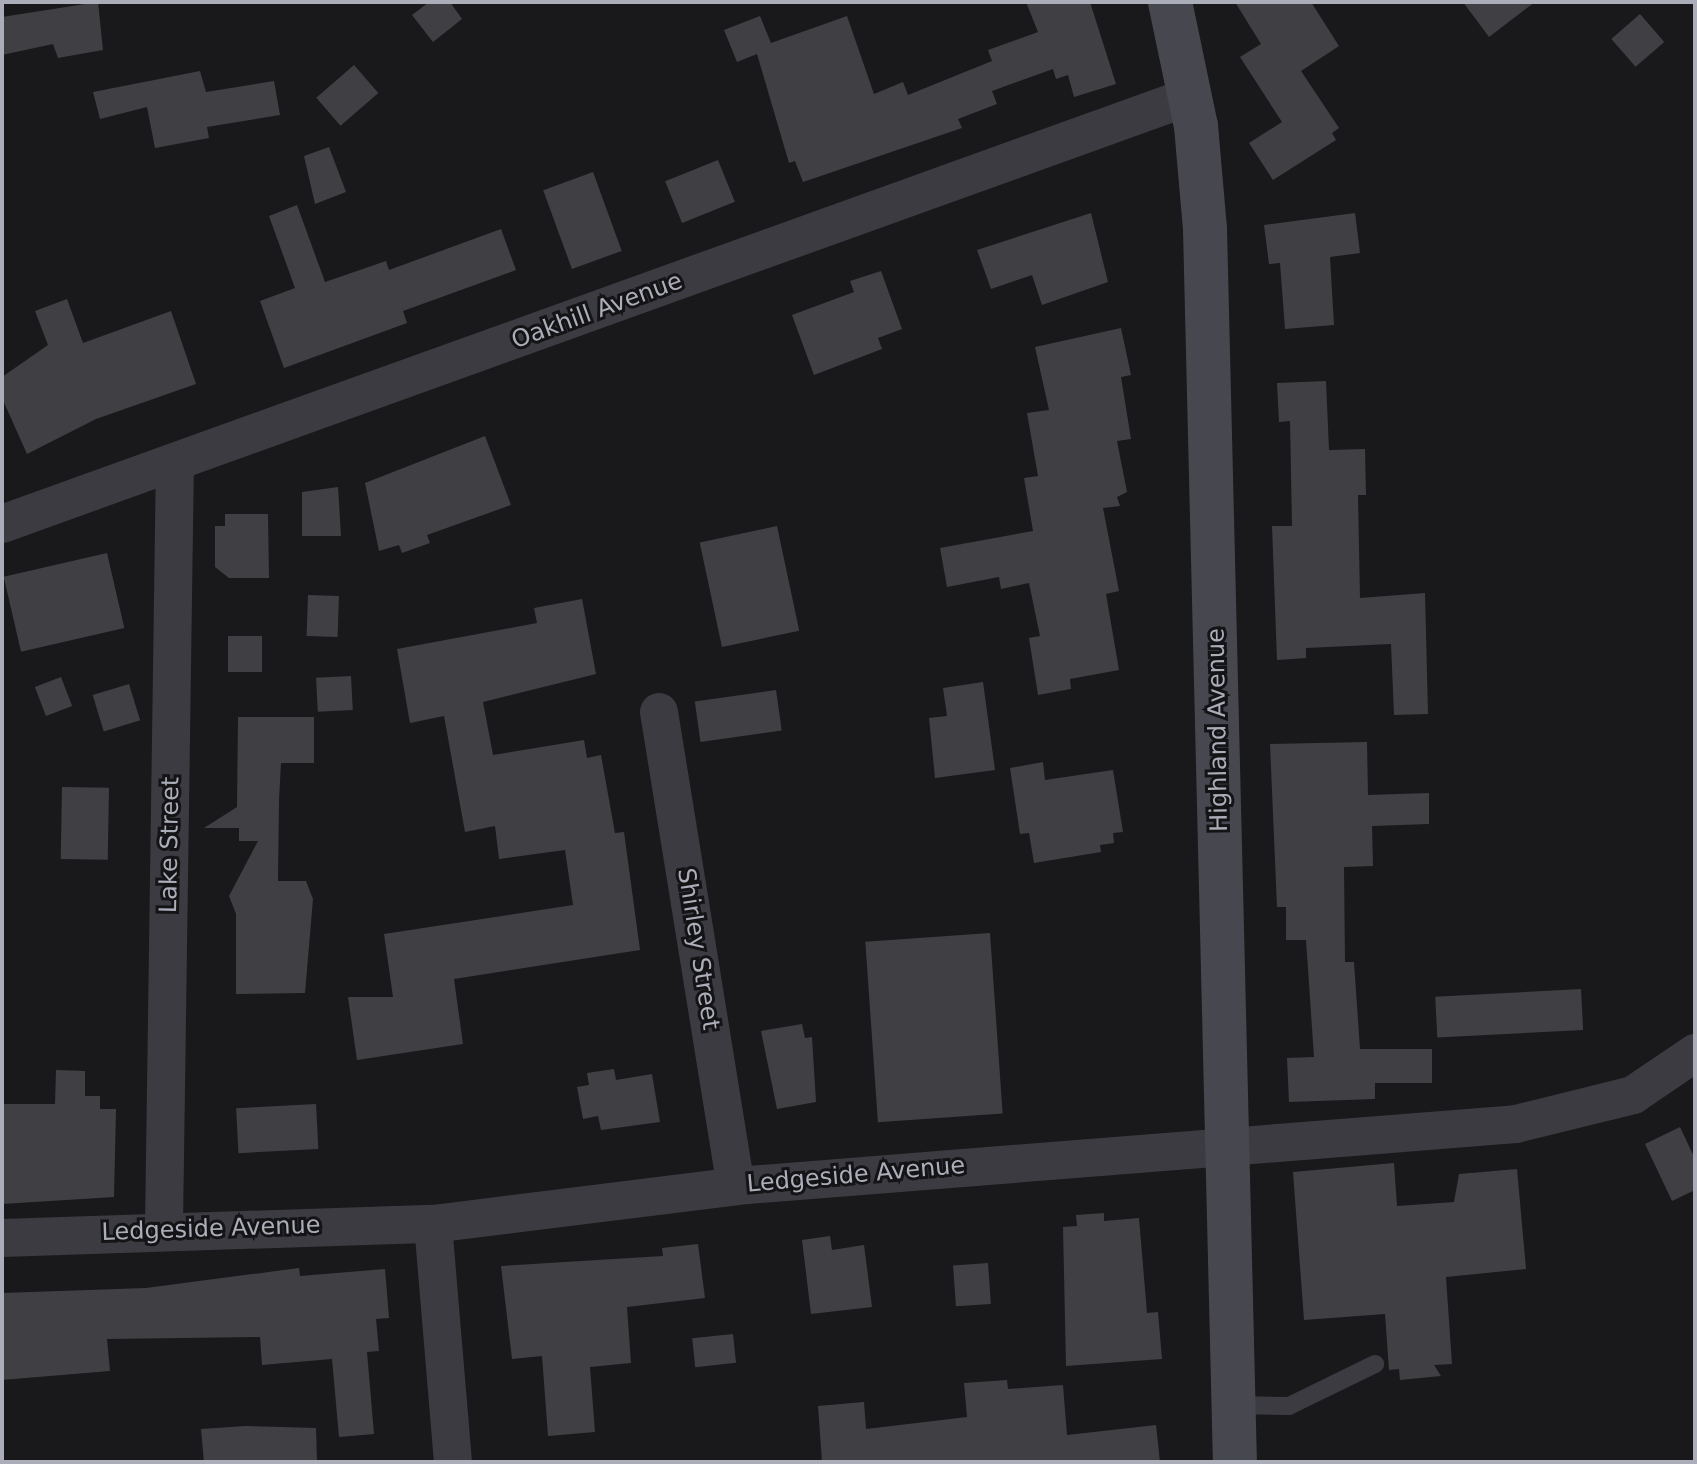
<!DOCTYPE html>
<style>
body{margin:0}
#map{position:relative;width:1697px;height:1464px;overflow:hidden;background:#19181a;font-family:"DejaVu Sans",sans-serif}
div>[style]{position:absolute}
.building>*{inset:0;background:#404044;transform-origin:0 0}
.lane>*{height:18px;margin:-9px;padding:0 9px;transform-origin:9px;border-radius:9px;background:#3b3b41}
.street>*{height:38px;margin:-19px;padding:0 19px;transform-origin:19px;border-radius:19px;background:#3b3b41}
.secondary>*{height:44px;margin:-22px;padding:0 22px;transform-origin:22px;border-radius:22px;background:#47484f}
span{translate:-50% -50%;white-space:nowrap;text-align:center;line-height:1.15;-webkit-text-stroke:6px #141315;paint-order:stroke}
.street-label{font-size:24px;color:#abadb9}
.frame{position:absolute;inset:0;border:4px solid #abadb9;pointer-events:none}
</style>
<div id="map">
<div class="building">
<i style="clip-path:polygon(98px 2px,103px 50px,58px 58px,53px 44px,2px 55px,2px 17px)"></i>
<i style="clip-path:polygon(429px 2px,450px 2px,462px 19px,433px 42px,412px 15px)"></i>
<i style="clip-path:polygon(1026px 2px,1090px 2px,1116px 84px,1074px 97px,1068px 75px,1056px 79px,1053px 69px,992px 91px,997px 104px,958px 119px,962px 128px,803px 182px,795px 161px,789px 163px,757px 54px,737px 62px,724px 30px,760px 16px,771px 43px,847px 16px,874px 94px,903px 82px,908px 95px,992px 61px,988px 50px,1038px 32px)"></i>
<i style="clip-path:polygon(1235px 2px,1311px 2px,1339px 46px,1301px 71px,1339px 128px,1332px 133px,1336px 140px,1273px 180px,1249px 143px,1282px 122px,1240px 57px,1261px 44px)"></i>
<i style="clip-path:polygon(1463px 2px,1535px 2px,1489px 37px)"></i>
<i style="left:1640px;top:14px;width:37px;height:38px;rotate:49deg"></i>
<i style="left:354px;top:65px;width:37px;height:50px;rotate:49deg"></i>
<i style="clip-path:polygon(200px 71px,206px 92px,274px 81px,280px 115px,207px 127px,209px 138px,155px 148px,147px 107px,100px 119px,93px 92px)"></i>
<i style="clip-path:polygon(329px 147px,346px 192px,315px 204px,304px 156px)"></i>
<i style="left:718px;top:160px;width:45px;height:57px;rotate:68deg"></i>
<i style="left:593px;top:172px;width:84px;height:53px;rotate:70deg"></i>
<i style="clip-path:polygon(297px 205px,325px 282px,386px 261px,389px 270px,501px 229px,516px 270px,403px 311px,407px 323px,284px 368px,260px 301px,295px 288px,269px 216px)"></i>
<i style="clip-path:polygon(1091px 213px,1108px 282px,1042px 305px,1032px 275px,991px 289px,977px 250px)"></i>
<i style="clip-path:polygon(1355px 213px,1360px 253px,1330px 257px,1334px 325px,1285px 329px,1280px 263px,1269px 264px,1264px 225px)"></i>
<i style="clip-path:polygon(881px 271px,902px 329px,878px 338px,882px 349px,814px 375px,792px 315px,854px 292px,850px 281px)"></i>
<i style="clip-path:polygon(67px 299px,83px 343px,171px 311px,196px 384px,96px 419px,27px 454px,2px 398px,2px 377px,48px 345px,35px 311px)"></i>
<i style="clip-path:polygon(1121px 328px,1131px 375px,1121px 377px,1131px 439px,1117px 441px,1127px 492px,1117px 497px,1120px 506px,1103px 508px,1119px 591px,1106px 594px,1119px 670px,1070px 679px,1071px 689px,1038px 695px,1029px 638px,1040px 636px,1029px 583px,1001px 589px,999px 577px,947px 587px,940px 548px,1033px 531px,1024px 478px,1038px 476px,1027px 413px,1049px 410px,1035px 347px)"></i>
<i style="clip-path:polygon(1326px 381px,1329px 450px,1365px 449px,1366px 495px,1358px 495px,1360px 598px,1425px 593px,1428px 714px,1394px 715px,1391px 644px,1306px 648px,1306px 658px,1277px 660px,1272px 526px,1292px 526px,1290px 421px,1279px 422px,1277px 383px)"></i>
<i style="clip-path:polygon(485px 436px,511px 505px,427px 535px,430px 543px,402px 553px,399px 545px,379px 551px,365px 483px)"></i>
<i style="clip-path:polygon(338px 487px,341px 536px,302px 536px,302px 492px)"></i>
<i style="clip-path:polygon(225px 514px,268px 514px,269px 578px,229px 578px,215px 567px,215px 526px,225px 526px)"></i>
<i style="left:777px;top:526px;width:107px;height:79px;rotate:78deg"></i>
<i style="left:107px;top:553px;width:77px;height:106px;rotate:77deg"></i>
<i style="left:308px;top:595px;width:31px;height:41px;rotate:2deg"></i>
<i style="clip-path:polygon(582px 599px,596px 674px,483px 702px,493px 755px,584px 740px,587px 758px,601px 755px,615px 833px,624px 832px,640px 950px,454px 979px,463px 1044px,357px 1060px,348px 997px,393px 997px,384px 934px,573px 905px,565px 850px,499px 859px,495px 826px,465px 832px,444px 716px,410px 723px,397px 649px,537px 623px,534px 608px)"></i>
<i style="left:228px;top:636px;width:34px;height:36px"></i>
<i style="left:351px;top:676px;width:34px;height:35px;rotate:87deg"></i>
<i style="left:61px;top:677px;width:31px;height:28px;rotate:69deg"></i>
<i style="clip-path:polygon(983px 682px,995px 770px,935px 778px,929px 718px,947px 716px,943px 688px)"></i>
<i style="left:129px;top:684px;width:38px;height:38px;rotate:73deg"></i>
<i style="left:776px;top:690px;width:41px;height:82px;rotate:82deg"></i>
<i style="clip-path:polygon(238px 717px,314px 717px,314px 763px,281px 763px,279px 800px,278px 881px,306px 881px,313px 899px,305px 993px,236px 994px,236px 914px,229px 896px,258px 841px,239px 841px,239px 828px,204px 828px,237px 807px)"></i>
<i style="clip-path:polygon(1367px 742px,1368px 795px,1429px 793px,1429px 824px,1372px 826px,1373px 866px,1344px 867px,1345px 962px,1354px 962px,1360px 1049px,1432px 1049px,1432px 1083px,1375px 1083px,1375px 1099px,1289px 1102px,1287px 1058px,1314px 1057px,1306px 940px,1286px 940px,1286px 907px,1277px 907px,1270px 744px)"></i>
<i style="clip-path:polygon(1043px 762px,1045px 780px,1113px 770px,1123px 832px,1113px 833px,1114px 843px,1100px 845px,1101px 852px,1034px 863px,1029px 833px,1020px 834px,1010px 768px)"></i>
<i style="left:62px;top:787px;width:47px;height:72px;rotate:1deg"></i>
<i style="left:990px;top:933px;width:181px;height:125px;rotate:86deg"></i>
<i style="left:1581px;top:989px;width:41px;height:146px;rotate:87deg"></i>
<i style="clip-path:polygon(802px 1024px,805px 1038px,812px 1037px,816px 1102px,777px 1109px,761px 1031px)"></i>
<i style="clip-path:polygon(614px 1069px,616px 1080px,652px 1074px,660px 1122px,601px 1130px,598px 1116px,583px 1119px,577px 1087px,589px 1085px,587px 1073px)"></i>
<i style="clip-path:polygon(56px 1070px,85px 1071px,85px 1096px,100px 1096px,100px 1109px,116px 1109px,114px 1197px,2px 1204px,2px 1104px,55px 1104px)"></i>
<i style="left:316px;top:1104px;width:45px;height:80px;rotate:87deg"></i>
<i style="clip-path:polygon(1680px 1127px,1695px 1159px,1695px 1190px,1672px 1201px,1645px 1144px)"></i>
<i style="clip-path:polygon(1394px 1163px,1397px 1206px,1454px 1202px,1459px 1174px,1517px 1169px,1526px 1269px,1446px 1277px,1452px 1364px,1434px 1365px,1441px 1376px,1400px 1380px,1399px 1369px,1389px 1370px,1385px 1314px,1304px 1320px,1293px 1172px)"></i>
<i style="clip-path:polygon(1104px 1213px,1104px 1221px,1139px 1218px,1147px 1313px,1158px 1312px,1162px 1359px,1066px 1366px,1063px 1227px,1077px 1226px,1076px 1215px)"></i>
<i style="clip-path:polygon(830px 1236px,832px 1250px,864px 1245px,872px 1307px,811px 1314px,802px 1240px)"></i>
<i style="clip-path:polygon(698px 1244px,705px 1298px,627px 1307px,631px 1363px,590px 1367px,595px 1432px,548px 1436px,542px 1356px,512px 1359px,501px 1266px,663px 1256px,662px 1248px)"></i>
<i style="left:988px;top:1263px;width:41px;height:35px;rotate:86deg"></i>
<i style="clip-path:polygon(299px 1268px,300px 1276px,385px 1269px,389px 1318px,376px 1319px,379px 1351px,367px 1352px,374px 1434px,339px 1437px,332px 1359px,262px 1365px,260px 1337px,107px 1339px,110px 1371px,2px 1380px,2px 1293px,146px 1288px)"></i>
<i style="left:733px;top:1334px;width:29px;height:41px;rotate:84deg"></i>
<i style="clip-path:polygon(1007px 1380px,1008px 1389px,1063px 1385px,1067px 1435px,1156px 1425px,1160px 1462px,822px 1462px,818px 1406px,864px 1402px,866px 1429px,967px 1417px,964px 1383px)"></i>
<i style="clip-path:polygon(245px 1426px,316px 1428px,317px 1462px,204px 1462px,201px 1429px)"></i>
</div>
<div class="lane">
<i style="left:1234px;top:1405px;width:55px;rotate:1deg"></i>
<i style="left:1289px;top:1406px;width:96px;rotate:-26deg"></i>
</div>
<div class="street">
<i style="left:2px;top:524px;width:1264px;rotate:-19.8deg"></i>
<i style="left:659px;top:712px;width:480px;rotate:80.8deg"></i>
<i style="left:433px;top:1224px;width:239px;rotate:85.2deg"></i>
<i style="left:164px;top:1227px;width:764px;rotate:-89.18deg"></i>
<i style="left:2px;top:1238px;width:431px;rotate:-1.9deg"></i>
<i style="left:433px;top:1224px;width:305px;rotate:-7.1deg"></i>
<i style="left:736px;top:1186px;width:782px;rotate:-4.54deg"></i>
<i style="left:1516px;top:1124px;width:121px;rotate:-13.9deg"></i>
<i style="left:1633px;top:1095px;width:75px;rotate:-34.1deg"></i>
</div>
<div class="secondary">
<i style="left:1170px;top:2px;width:127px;rotate:78.2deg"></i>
<i style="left:1196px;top:126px;width:103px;rotate:85deg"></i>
<i style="left:1205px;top:229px;width:1233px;rotate:88.61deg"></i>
</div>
<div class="street-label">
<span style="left:597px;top:311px;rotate:-20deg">Oakhill Avenue</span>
<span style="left:1218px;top:730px;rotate:-91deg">Highland Avenue</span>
<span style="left:170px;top:845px;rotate:-89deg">Lake Street</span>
<span style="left:698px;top:949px;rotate:81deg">Shirley Street</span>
<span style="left:856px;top:1175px;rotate:-5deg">Ledgeside Avenue</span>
<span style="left:211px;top:1229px;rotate:-2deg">Ledgeside Avenue</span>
</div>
<div class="frame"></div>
</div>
